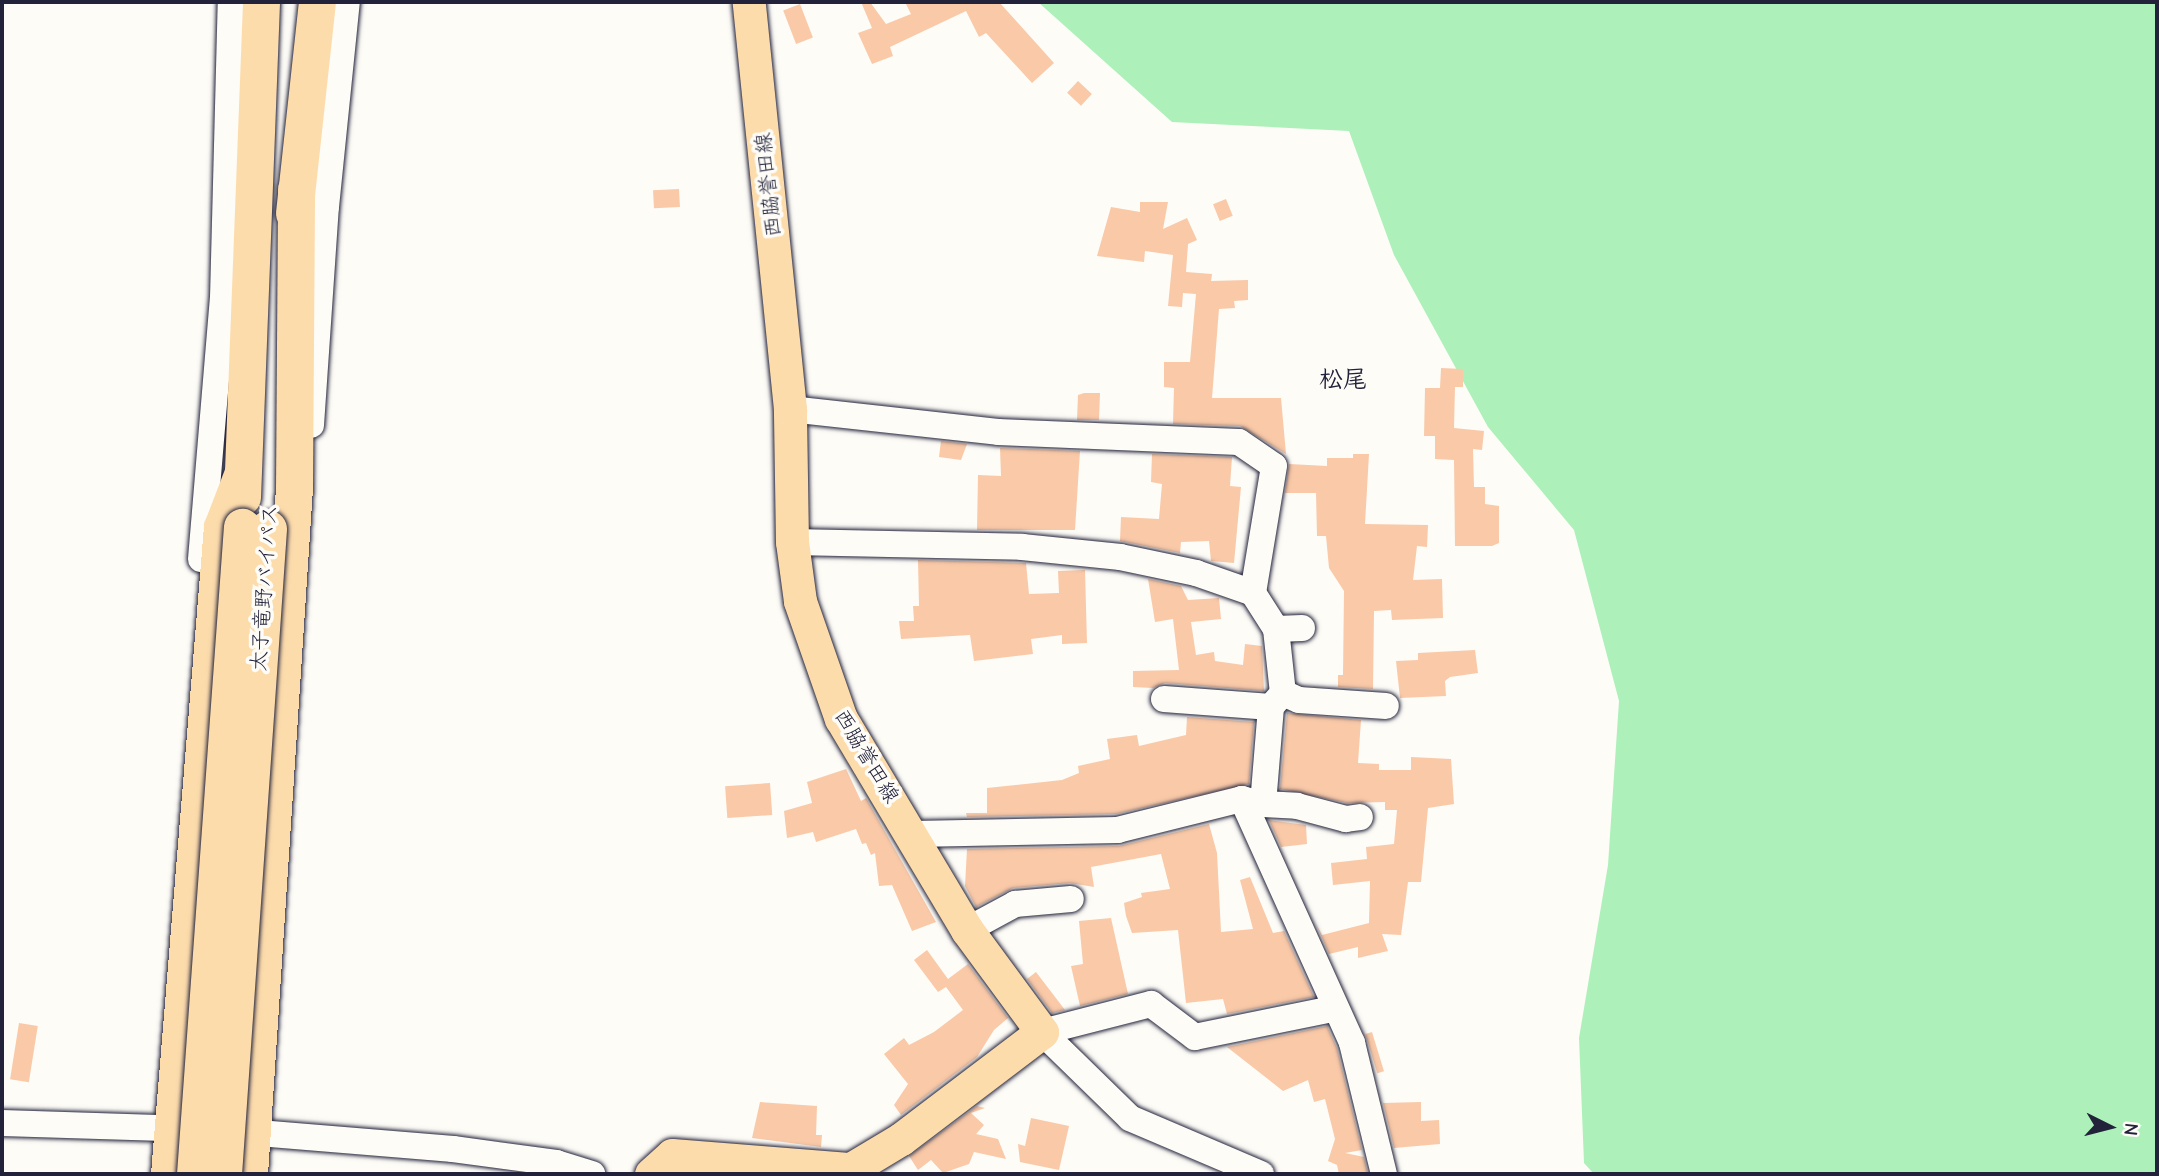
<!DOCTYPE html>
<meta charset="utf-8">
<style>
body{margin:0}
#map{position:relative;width:2159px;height:1176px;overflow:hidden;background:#fdfcf7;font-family:"Comic Neue","Klee One",sans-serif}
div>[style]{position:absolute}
.green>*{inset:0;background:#adf0ba}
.building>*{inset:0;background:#f9c9a8;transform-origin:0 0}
.roads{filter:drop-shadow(0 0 2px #22223b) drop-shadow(0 0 2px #22223b)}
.minor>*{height:26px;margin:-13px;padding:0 13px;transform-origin:13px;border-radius:13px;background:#fdfcf7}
.major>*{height:33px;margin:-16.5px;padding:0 16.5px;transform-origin:16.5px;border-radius:16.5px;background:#fddcac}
.highway>*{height:37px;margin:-18.5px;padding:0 18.5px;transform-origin:18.5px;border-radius:18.5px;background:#fddcac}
.bridges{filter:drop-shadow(0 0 2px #22223b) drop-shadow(0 0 2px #22223b)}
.highway-bridge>*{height:37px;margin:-18.5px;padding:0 18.5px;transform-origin:18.5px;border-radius:18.5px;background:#fddcac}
span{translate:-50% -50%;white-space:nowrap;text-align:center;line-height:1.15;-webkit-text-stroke:7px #fdfcf7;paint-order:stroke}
.street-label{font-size:21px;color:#22223b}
.quarter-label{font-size:24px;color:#22223b;font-weight:700}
.frame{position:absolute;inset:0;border:4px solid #22223b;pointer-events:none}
.north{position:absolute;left:2075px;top:1092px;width:70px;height:70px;-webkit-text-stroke:5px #fdfcf7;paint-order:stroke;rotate:96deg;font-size:19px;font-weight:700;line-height:28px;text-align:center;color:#22223b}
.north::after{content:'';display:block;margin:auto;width:24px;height:32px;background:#22223b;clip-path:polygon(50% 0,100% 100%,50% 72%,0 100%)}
</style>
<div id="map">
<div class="green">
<i style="clip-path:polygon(1038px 2px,2157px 2px,2157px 1174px,1594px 1174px,1584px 1163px,1579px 1038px,1608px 865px,1619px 701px,1574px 530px,1488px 427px,1394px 255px,1349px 131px,1172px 122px)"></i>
</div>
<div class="building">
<i style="clip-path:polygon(861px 2px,870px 2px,886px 24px,911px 14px,905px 2px,999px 2px,1054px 63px,1032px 83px,986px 33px,979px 37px,966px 11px,890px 47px,893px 56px,872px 64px,858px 33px,872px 28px)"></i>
<i style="left:800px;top:4px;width:36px;height:18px;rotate:69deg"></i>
<i style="left:1078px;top:81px;width:19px;height:16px;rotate:43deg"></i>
<i style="left:679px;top:189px;width:18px;height:26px;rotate:87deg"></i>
<i style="left:1226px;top:199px;width:18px;height:14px;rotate:68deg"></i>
<i style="clip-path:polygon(1140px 202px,1168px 202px,1163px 229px,1187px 218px,1197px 240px,1188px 244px,1186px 272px,1212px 274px,1211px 281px,1248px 280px,1248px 300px,1234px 301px,1235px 308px,1219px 309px,1212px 398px,1281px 398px,1286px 454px,1240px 426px,1173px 424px,1174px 388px,1164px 387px,1164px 362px,1190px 362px,1196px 294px,1183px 293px,1182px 307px,1168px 306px,1173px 255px,1145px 251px,1144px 262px,1097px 256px,1111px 207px,1140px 212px)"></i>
<i style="clip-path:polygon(1441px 368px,1463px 369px,1463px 387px,1455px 387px,1454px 428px,1484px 431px,1482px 450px,1473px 449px,1474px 487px,1485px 487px,1485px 504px,1499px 506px,1499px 543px,1492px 546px,1455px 546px,1454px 460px,1435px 459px,1435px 436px,1424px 436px,1425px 388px,1440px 388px)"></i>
<i style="clip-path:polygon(1084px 393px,1100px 393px,1099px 420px,1077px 420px,1078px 395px)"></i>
<i style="clip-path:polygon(941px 441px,967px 444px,961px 460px,939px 457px)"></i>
<i style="clip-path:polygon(1000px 448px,1080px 451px,1075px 530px,977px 530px,978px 475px,1001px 476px)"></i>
<i style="clip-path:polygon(1152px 454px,1232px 457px,1230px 486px,1241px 487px,1234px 563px,1211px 561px,1209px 541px,1181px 542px,1180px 553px,1120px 541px,1121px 517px,1159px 519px,1162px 484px,1151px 482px)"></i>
<i style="clip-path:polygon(1353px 454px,1369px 454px,1365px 524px,1428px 525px,1427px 547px,1417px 546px,1413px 580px,1442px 579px,1443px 618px,1392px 620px,1391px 610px,1374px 611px,1373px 689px,1338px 687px,1338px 675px,1343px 675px,1344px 591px,1329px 568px,1326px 536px,1317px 536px,1316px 493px,1285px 493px,1289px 464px,1327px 466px,1327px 458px,1353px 458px)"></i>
<i style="clip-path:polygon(918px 560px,1026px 563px,1029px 594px,1059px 593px,1058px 571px,1085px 570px,1087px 643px,1062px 644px,1062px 635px,1031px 639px,1033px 654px,974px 661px,970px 635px,901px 639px,899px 621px,914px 621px,913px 606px,919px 606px)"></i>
<i style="clip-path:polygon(1148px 579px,1181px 586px,1188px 600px,1219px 598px,1221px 619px,1191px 622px,1196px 655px,1214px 652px,1215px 661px,1243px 665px,1245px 644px,1262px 646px,1264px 691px,1165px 683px,1153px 688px,1133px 687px,1133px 671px,1179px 670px,1173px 619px,1155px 622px)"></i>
<i style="clip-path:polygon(1475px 650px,1478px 673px,1450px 677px,1445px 681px,1446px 696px,1400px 698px,1396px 661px,1418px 660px,1418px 653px)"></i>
<i style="clip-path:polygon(1287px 713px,1361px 720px,1358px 763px,1379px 764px,1379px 770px,1411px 770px,1411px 757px,1451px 759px,1454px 804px,1428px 808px,1421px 882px,1408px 882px,1401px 935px,1382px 934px,1388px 951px,1358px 958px,1358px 947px,1329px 954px,1316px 924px,1322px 935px,1369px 923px,1370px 881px,1333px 885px,1331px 863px,1367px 859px,1366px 847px,1394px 844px,1397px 810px,1385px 810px,1385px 802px,1347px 803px,1280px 789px)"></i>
<i style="clip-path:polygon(1187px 717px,1254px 722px,1249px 784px,1116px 814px,967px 817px,966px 813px,987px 813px,987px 788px,1062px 780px,1079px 773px,1078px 766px,1110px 759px,1107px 739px,1137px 735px,1139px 746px,1186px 735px)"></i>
<i style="clip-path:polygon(846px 769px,861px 801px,866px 798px,936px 922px,912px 931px,892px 885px,879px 886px,875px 853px,871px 855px,866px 843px,862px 844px,856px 829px,816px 842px,813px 832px,787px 838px,784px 811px,812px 803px,807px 782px)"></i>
<i style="left:770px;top:783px;width:32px;height:45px;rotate:86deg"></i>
<i style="clip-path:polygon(1269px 820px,1306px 825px,1307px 844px,1281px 847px)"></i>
<i style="clip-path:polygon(1209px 824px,1217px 853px,1221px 932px,1253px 929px,1240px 880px,1250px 877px,1273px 933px,1284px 931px,1314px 997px,1227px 1014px,1223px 999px,1186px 1003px,1178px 930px,1132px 933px,1126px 916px,1124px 903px,1142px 897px,1141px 893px,1170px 889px,1161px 854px,1091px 867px,1094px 887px,1070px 883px,1013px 888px,976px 907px,965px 886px,967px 849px,1119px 846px)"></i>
<i style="clip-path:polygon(1111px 918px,1128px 994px,1080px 1006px,1071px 966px,1083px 964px,1079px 921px)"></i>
<i style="clip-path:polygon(927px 950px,948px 979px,968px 964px,1008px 1018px,994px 1030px,977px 1057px,901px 1115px,894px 1105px,908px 1084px,884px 1054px,904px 1038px,909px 1045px,934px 1032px,963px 1010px,946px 987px,938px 992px,914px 960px)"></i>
<i style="clip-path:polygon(1036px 972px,1065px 1010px,1052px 1013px,1027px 979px)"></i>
<i style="left:19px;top:1023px;width:19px;height:57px;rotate:9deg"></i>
<i style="clip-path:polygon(1327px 1026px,1337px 1048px,1362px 1150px,1345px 1153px,1364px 1157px,1368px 1174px,1339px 1174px,1337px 1165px,1328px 1161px,1335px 1139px,1325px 1099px,1314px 1102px,1308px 1080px,1283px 1091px,1227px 1047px)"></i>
<i style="left:1372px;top:1032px;width:41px;height:7px;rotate:73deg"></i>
<i style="clip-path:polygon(760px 1102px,817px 1106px,816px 1135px,822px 1135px,821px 1147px,752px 1138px)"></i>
<i style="clip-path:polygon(1421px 1102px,1421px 1121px,1439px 1120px,1440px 1144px,1394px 1148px,1383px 1103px)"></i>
<i style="clip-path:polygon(977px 1106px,985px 1108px,971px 1113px,984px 1125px,976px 1134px,998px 1139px,1006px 1159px,974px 1152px,969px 1164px,943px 1173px,931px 1160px,918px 1170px,909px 1156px)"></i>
<i style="clip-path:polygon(1031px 1118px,1069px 1126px,1059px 1170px,1020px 1162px,1018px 1144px,1025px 1146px)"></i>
</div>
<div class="roads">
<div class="minor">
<i style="left:790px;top:409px;width:209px;rotate:6.3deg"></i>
<i style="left:998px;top:432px;width:241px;rotate:2.4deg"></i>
<i style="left:1239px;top:442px;width:42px;rotate:34.4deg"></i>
<i style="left:1274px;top:466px;width:129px;rotate:99.4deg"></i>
<i style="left:311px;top:425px;width:219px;rotate:-86.1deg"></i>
<i style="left:326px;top:207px;width:206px;rotate:-84.2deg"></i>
<i style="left:792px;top:542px;width:230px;rotate:1.2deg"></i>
<i style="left:1022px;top:547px;width:99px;rotate:5.8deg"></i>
<i style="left:1120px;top:557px;width:78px;rotate:11.9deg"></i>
<i style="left:1196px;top:573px;width:60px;rotate:19.3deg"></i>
<i style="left:1253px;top:593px;width:43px;rotate:57.4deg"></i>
<i style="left:1276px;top:629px;width:64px;rotate:83.8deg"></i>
<i style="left:1283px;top:693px;width:18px;rotate:131deg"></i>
<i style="left:1271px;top:707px;width:97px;rotate:94.7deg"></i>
<i style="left:1263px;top:804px;width:22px;rotate:-167deg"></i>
<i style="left:1242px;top:799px;width:128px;rotate:166deg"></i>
<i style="left:1118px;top:830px;width:204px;rotate:178.9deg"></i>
<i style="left:201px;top:559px;width:262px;rotate:-85.2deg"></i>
<i style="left:223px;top:298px;width:296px;rotate:-88.5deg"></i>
<i style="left:1276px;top:629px;width:26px;rotate:-2deg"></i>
<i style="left:1283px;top:693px;width:17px;rotate:24deg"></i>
<i style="left:1299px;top:700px;width:87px;rotate:3.9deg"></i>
<i style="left:1164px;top:699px;width:107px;rotate:4.3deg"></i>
<i style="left:1242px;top:799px;width:268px;rotate:65.7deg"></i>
<i style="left:1352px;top:1043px;width:135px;rotate:76.3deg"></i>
<i style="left:1263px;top:804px;width:34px;rotate:3deg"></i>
<i style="left:1297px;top:806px;width:51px;rotate:14.9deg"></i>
<i style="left:1346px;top:819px;width:14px;rotate:-8deg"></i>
<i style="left:967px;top:930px;width:55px;rotate:-28.4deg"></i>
<i style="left:1015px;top:904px;width:56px;rotate:-5.1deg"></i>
<i style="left:2px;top:1123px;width:187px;rotate:1.8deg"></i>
<i style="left:234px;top:1131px;width:220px;rotate:4.7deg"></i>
<i style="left:453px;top:1149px;width:104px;rotate:7.7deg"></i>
<i style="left:556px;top:1163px;width:38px;rotate:17deg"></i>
<i style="left:1261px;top:1174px;width:142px;rotate:-156.9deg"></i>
<i style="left:1130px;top:1118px;width:123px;rotate:-135.7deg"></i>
<i style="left:1042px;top:1032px;width:113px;rotate:-14.4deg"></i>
<i style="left:1151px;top:1004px;width:55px;rotate:36.9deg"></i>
<i style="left:1195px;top:1037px;width:141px;rotate:-11.5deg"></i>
</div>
<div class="major">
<i style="left:651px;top:1174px;width:28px;rotate:-42deg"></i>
<i style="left:672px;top:1155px;width:180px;rotate:4.5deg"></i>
<i style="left:851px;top:1169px;width:58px;rotate:-31deg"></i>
<i style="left:901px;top:1139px;width:177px;rotate:-37.2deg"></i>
<i style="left:1042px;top:1032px;width:127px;rotate:-126.3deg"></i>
<i style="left:967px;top:930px;width:246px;rotate:-120.8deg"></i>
<i style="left:841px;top:719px;width:125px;rotate:-109.2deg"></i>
<i style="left:800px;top:601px;width:60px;rotate:-97.7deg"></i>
<i style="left:792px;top:542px;width:133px;rotate:-90.9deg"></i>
<i style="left:790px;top:409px;width:409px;rotate:-95.8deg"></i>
</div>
<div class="highway">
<i style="left:294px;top:213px;width:212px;rotate:-83.8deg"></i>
<i style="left:242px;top:497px;width:495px;rotate:-87.8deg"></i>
<i style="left:169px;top:1174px;width:649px;rotate:-85.32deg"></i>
<i style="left:222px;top:527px;width:56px;rotate:-69deg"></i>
<i style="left:249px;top:1174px;width:687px;rotate:-86.25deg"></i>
<i style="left:294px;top:488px;width:299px;rotate:-89.6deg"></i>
</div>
</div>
<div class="bridges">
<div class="highway-bridge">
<i style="left:195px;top:1174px;width:649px;rotate:-85.85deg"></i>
<i style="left:223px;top:1174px;width:647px;rotate:-86.01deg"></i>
</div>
</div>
<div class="street-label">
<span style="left:768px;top:185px;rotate:-96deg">西脇誉田線</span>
<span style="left:264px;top:588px;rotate:-86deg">太子竜野バイパス</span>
<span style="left:867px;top:756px;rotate:59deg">西脇誉田線</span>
</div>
<div class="quarter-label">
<span style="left:1343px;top:380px">松尾</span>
</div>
<div class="frame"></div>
<div class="north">N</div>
</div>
